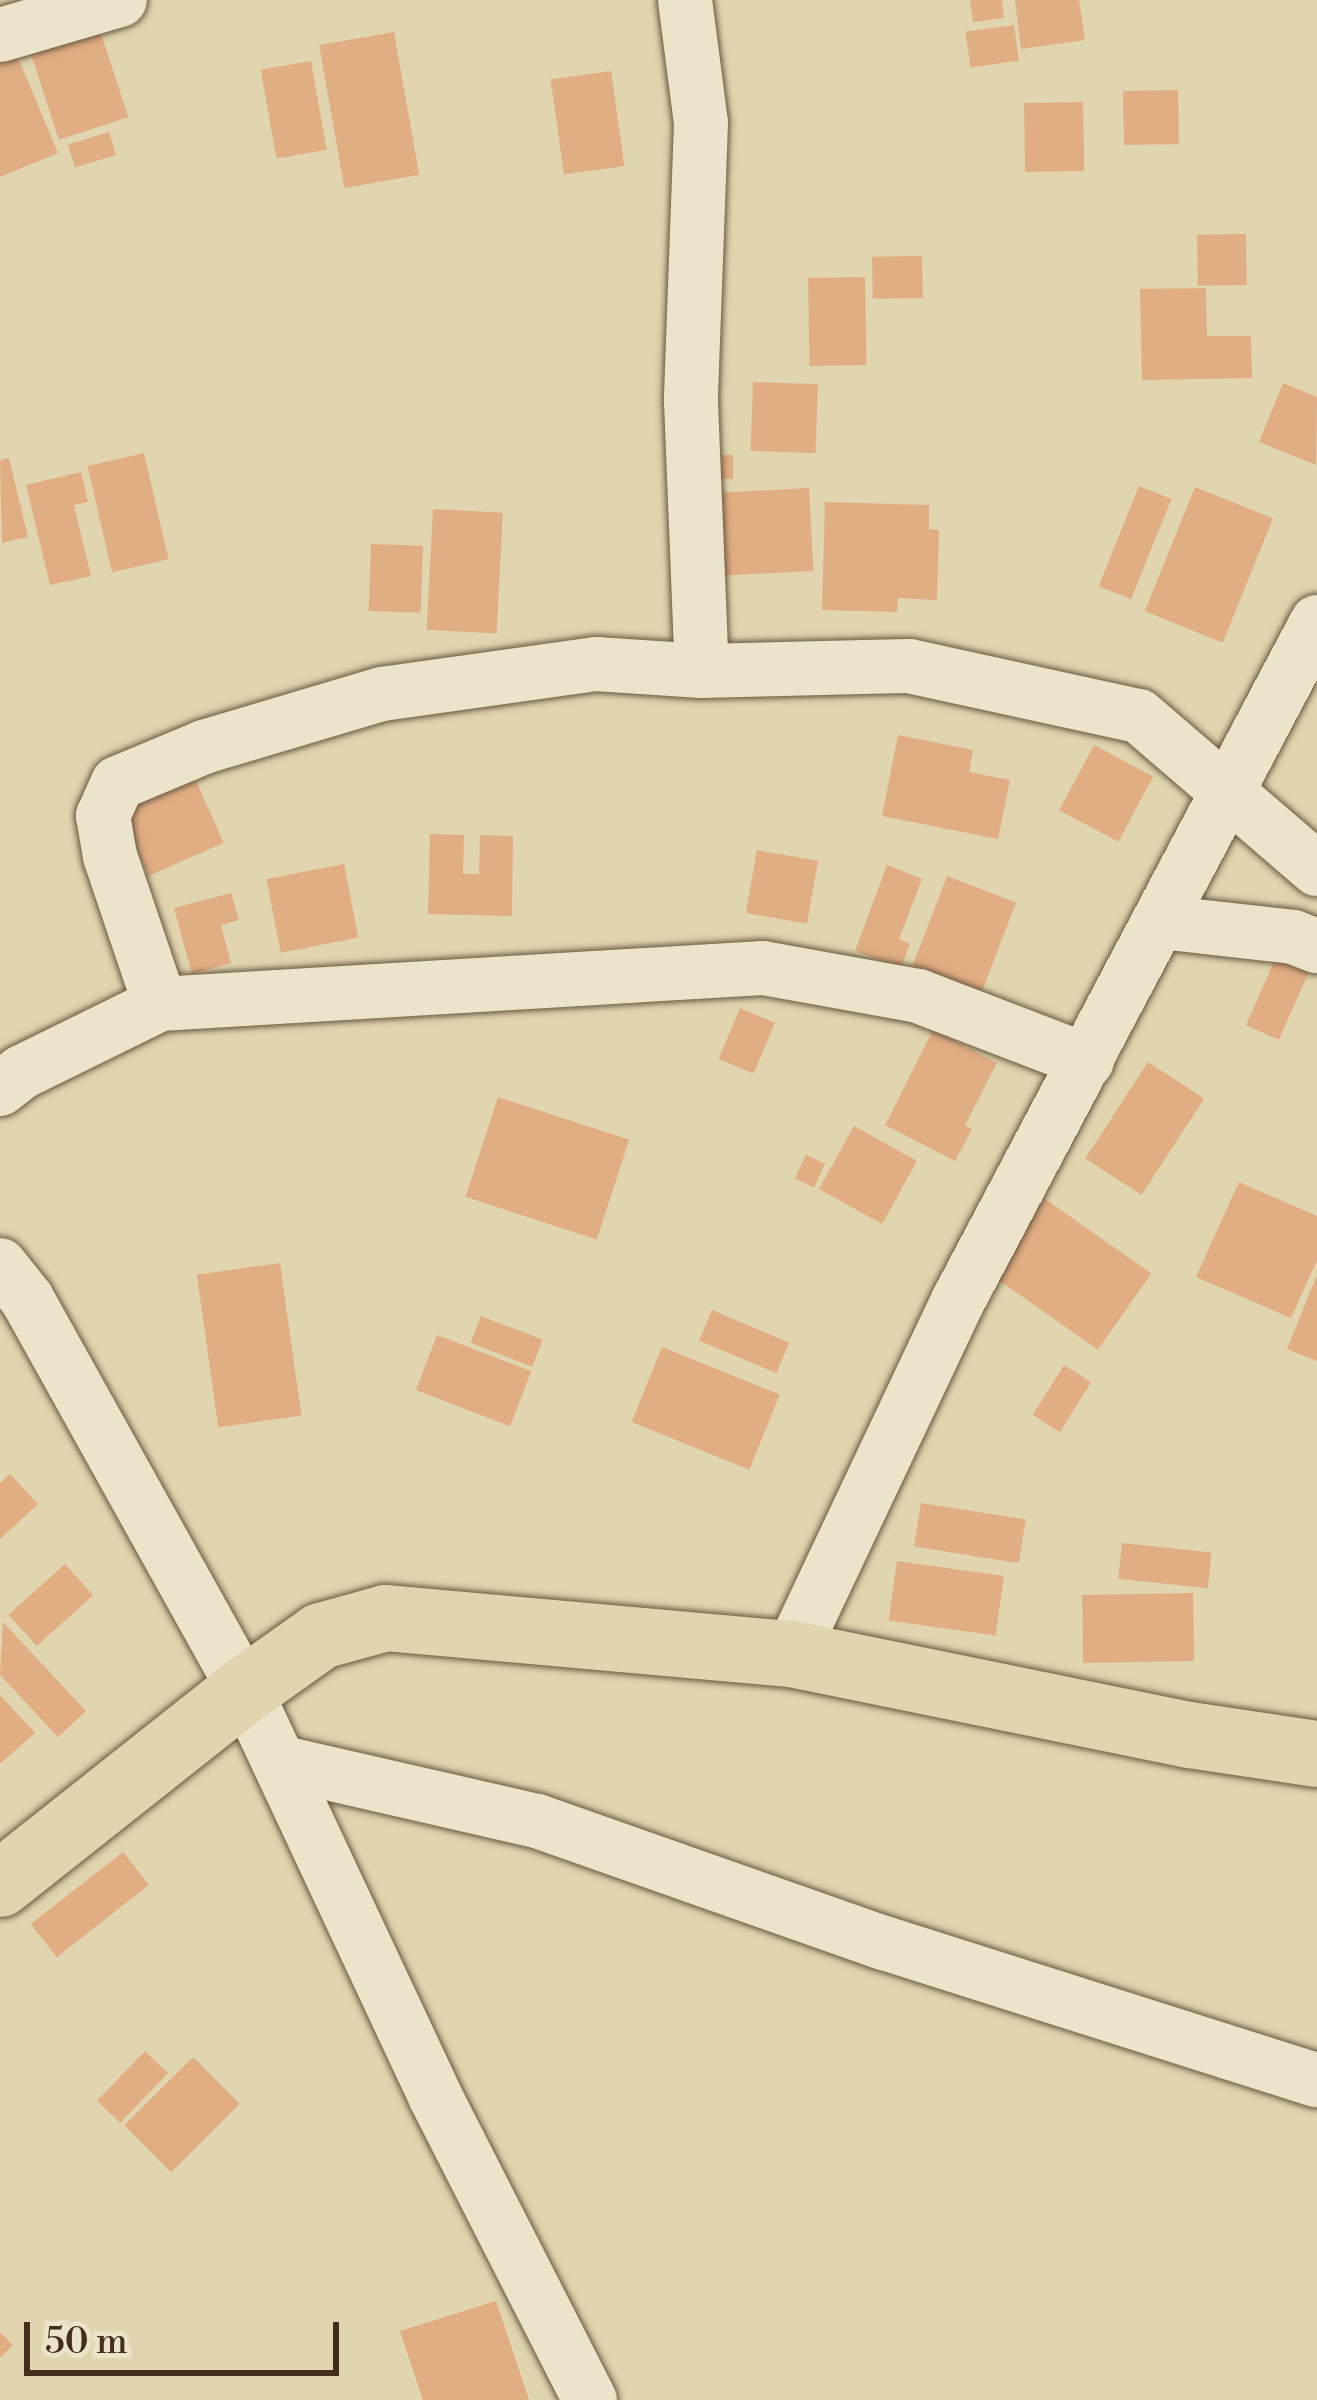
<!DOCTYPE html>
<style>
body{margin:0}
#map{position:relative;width:1317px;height:2400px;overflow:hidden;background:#e0d5af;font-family:"Libre Bodoni",serif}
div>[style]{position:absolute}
.building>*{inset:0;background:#e1ad83;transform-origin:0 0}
.roads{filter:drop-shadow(0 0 3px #6a5840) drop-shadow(0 0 3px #6a5840)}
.minor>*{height:54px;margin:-27px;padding:0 27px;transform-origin:27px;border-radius:27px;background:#ebe4cb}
.major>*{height:66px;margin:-33px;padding:0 33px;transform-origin:33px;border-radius:33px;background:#e0d5af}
span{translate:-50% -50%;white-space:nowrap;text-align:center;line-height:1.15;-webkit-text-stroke:9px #ebe4cb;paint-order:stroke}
.scale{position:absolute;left:24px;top:2322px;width:315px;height:54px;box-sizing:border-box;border:6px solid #422e1b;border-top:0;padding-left:15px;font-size:36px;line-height:42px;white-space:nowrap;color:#422e1b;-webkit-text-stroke:9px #ebe4cb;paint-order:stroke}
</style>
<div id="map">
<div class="building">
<i style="clip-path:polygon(970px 0,1002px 0,1004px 18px,973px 22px)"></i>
<i style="clip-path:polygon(1015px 0,1079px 0,1085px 40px,1021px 49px)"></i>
<i style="left:98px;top:24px;width:98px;height:73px;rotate:72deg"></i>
<i style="left:1014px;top:25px;width:36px;height:49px;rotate:82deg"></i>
<i style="left:394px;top:32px;width:145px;height:76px;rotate:80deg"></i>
<i style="clip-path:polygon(16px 53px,58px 153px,0 177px,0 60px)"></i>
<i style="left:311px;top:61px;width:90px;height:51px;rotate:80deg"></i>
<i style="left:611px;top:71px;width:96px;height:61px;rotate:82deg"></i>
<i style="left:1178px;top:90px;width:54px;height:55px;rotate:89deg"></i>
<i style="left:1083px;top:102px;width:69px;height:59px;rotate:89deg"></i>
<i style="left:109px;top:132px;width:24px;height:43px;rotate:73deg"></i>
<i style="left:1246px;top:234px;width:51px;height:49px;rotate:89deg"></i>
<i style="left:922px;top:256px;width:42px;height:50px;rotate:89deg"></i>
<i style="left:865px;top:277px;width:88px;height:57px;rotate:89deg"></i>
<i style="clip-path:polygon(1206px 288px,1207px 336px,1251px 336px,1252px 378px,1142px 380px,1140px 289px)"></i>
<i style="left:753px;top:382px;width:65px;height:69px;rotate:2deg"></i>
<i style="clip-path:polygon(1283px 383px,1317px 397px,1316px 465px,1259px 442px)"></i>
<i style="left:144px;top:453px;width:109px;height:58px;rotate:77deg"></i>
<i style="left:711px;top:455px;width:22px;height:24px"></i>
<i style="clip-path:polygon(9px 458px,28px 537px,2px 543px,0 460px)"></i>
<i style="clip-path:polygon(81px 472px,88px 502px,74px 505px,91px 576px,50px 585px,26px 485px)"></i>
<i style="left:1139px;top:486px;width:35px;height:108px;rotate:22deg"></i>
<i style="left:1195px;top:487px;width:84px;height:134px;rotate:22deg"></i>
<i style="left:809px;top:488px;width:83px;height:92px;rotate:87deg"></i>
<i style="clip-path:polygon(825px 502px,929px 505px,929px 529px,939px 530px,937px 600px,898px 598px,897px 612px,822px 610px)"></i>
<i style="left:433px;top:509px;width:70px;height:121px;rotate:3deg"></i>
<i style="left:371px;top:544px;width:52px;height:67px;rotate:2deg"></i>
<i style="clip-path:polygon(898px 735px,973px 750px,969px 772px,1010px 780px,998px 839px,882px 816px)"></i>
<i style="left:1094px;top:745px;width:67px;height:74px;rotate:28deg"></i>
<i style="left:189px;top:765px;width:85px;height:82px;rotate:66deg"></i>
<i style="clip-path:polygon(430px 834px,464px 835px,463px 874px,479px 874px,480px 835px,513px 836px,512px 916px,428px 914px)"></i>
<i style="left:757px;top:850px;width:62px;height:64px;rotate:10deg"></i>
<i style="left:344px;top:864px;width:75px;height:79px;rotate:79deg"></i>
<i style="clip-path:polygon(887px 865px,922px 879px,899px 939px,910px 944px,901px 968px,855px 951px)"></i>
<i style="left:947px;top:876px;width:74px;height:115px;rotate:21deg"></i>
<i style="clip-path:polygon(231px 893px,239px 920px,221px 925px,231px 963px,192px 974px,174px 908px)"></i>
<i style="left:1278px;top:953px;width:36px;height:79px;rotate:24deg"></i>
<i style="left:740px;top:1008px;width:38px;height:55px;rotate:23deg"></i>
<i style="clip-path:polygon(933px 1030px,997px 1063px,965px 1125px,972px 1129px,955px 1161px,885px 1125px)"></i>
<i style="left:1148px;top:1062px;width:67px;height:115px;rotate:33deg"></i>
<i style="left:498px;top:1097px;width:138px;height:105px;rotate:18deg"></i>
<i style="left:854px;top:1126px;width:72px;height:72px;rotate:29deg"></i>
<i style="left:806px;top:1155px;width:21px;height:26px;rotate:25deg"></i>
<i style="clip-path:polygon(1239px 1182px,1317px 1216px,1317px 1260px,1291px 1318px,1196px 1277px)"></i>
<i style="left:1035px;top:1192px;width:142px;height:93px;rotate:35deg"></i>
<i style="left:280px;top:1263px;width:154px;height:84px;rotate:82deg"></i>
<i style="clip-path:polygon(1317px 1275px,1317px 1361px,1287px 1349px)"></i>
<i style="left:712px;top:1310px;width:84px;height:33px;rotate:23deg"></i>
<i style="left:481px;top:1316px;width:66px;height:29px;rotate:21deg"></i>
<i style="left:437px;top:1335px;width:101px;height:59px;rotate:21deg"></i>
<i style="left:662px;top:1347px;width:127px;height:81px;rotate:22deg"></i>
<i style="left:1064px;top:1365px;width:32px;height:59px;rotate:32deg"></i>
<i style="clip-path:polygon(10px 1474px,38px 1504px,0 1539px,0 1483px)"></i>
<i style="left:921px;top:1503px;width:106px;height:44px;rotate:9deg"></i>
<i style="left:1122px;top:1543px;width:90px;height:36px;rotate:6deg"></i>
<i style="left:897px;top:1561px;width:108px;height:60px;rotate:8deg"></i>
<i style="left:65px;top:1564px;width:42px;height:76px;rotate:48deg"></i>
<i style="left:1193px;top:1593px;width:68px;height:111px;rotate:89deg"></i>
<i style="clip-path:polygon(3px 1622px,86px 1711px,58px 1737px,0 1675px)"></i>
<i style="clip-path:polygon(0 1695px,35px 1733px,0 1764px)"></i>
<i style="left:123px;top:1852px;width:42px;height:117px;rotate:52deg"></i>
<i style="left:145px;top:2051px;width:32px;height:69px;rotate:44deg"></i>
<i style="left:193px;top:2057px;width:66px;height:97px;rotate:45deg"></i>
<i style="clip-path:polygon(496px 2301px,529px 2400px,423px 2400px,400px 2331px)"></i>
<i style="clip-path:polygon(0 2332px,13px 2345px,0 2358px)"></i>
</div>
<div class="roads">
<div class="minor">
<i style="left:685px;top:0;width:124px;rotate:82.6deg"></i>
<i style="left:701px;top:123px;width:279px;rotate:92.1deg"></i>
<i style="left:691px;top:402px;width:269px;rotate:87.7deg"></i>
<i style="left:0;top:35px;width:125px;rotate:-16.3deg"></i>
<i style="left:1160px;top:922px;width:134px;rotate:6.4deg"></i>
<i style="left:1293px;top:937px;width:26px;rotate:21deg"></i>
<i style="left:160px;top:1004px;width:156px;rotate:-108.7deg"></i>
<i style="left:110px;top:856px;width:41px;rotate:-99.9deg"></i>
<i style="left:103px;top:816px;width:36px;rotate:-66deg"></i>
<i style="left:118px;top:783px;width:93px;rotate:-22.7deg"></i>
<i style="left:204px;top:747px;width:186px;rotate:-16.6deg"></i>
<i style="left:382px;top:694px;width:216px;rotate:-8deg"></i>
<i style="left:596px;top:664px;width:106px;rotate:3.8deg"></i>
<i style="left:702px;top:671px;width:207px;rotate:-1.4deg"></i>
<i style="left:909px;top:666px;width:235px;rotate:12.3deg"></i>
<i style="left:1139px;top:716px;width:235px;rotate:40.7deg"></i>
<i style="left:0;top:1089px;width:28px;rotate:-38deg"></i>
<i style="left:22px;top:1072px;width:154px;rotate:-26.2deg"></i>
<i style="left:160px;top:1004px;width:604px;rotate:-3.42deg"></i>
<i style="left:763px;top:968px;width:158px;rotate:10.2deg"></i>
<i style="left:918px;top:996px;width:181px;rotate:21deg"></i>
<i style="left:0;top:1265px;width:43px;rotate:51.5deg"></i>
<i style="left:27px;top:1299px;width:448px;rotate:60.9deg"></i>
<i style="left:245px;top:1690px;width:450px;rotate:64.9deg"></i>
<i style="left:436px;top:2098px;width:339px;rotate:63deg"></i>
<i style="left:791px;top:1654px;width:393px;rotate:-64.7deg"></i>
<i style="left:959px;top:1299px;width:766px;rotate:-62.13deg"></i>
<i style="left:279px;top:1762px;width:265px;rotate:12.9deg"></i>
<i style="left:537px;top:1821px;width:368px;rotate:19.4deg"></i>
<i style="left:884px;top:1943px;width:454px;rotate:17.6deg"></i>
</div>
<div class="major">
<i style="left:0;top:1884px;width:313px;rotate:-38.4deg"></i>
<i style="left:245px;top:1690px;width:93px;rotate:-35.4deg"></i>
<i style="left:321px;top:1636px;width:67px;rotate:-15.5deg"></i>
<i style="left:386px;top:1618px;width:407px;rotate:5.1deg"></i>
<i style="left:791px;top:1654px;width:407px;rotate:11.5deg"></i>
<i style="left:1190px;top:1735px;width:128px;rotate:8.5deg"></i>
</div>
</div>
<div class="scale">50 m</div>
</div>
